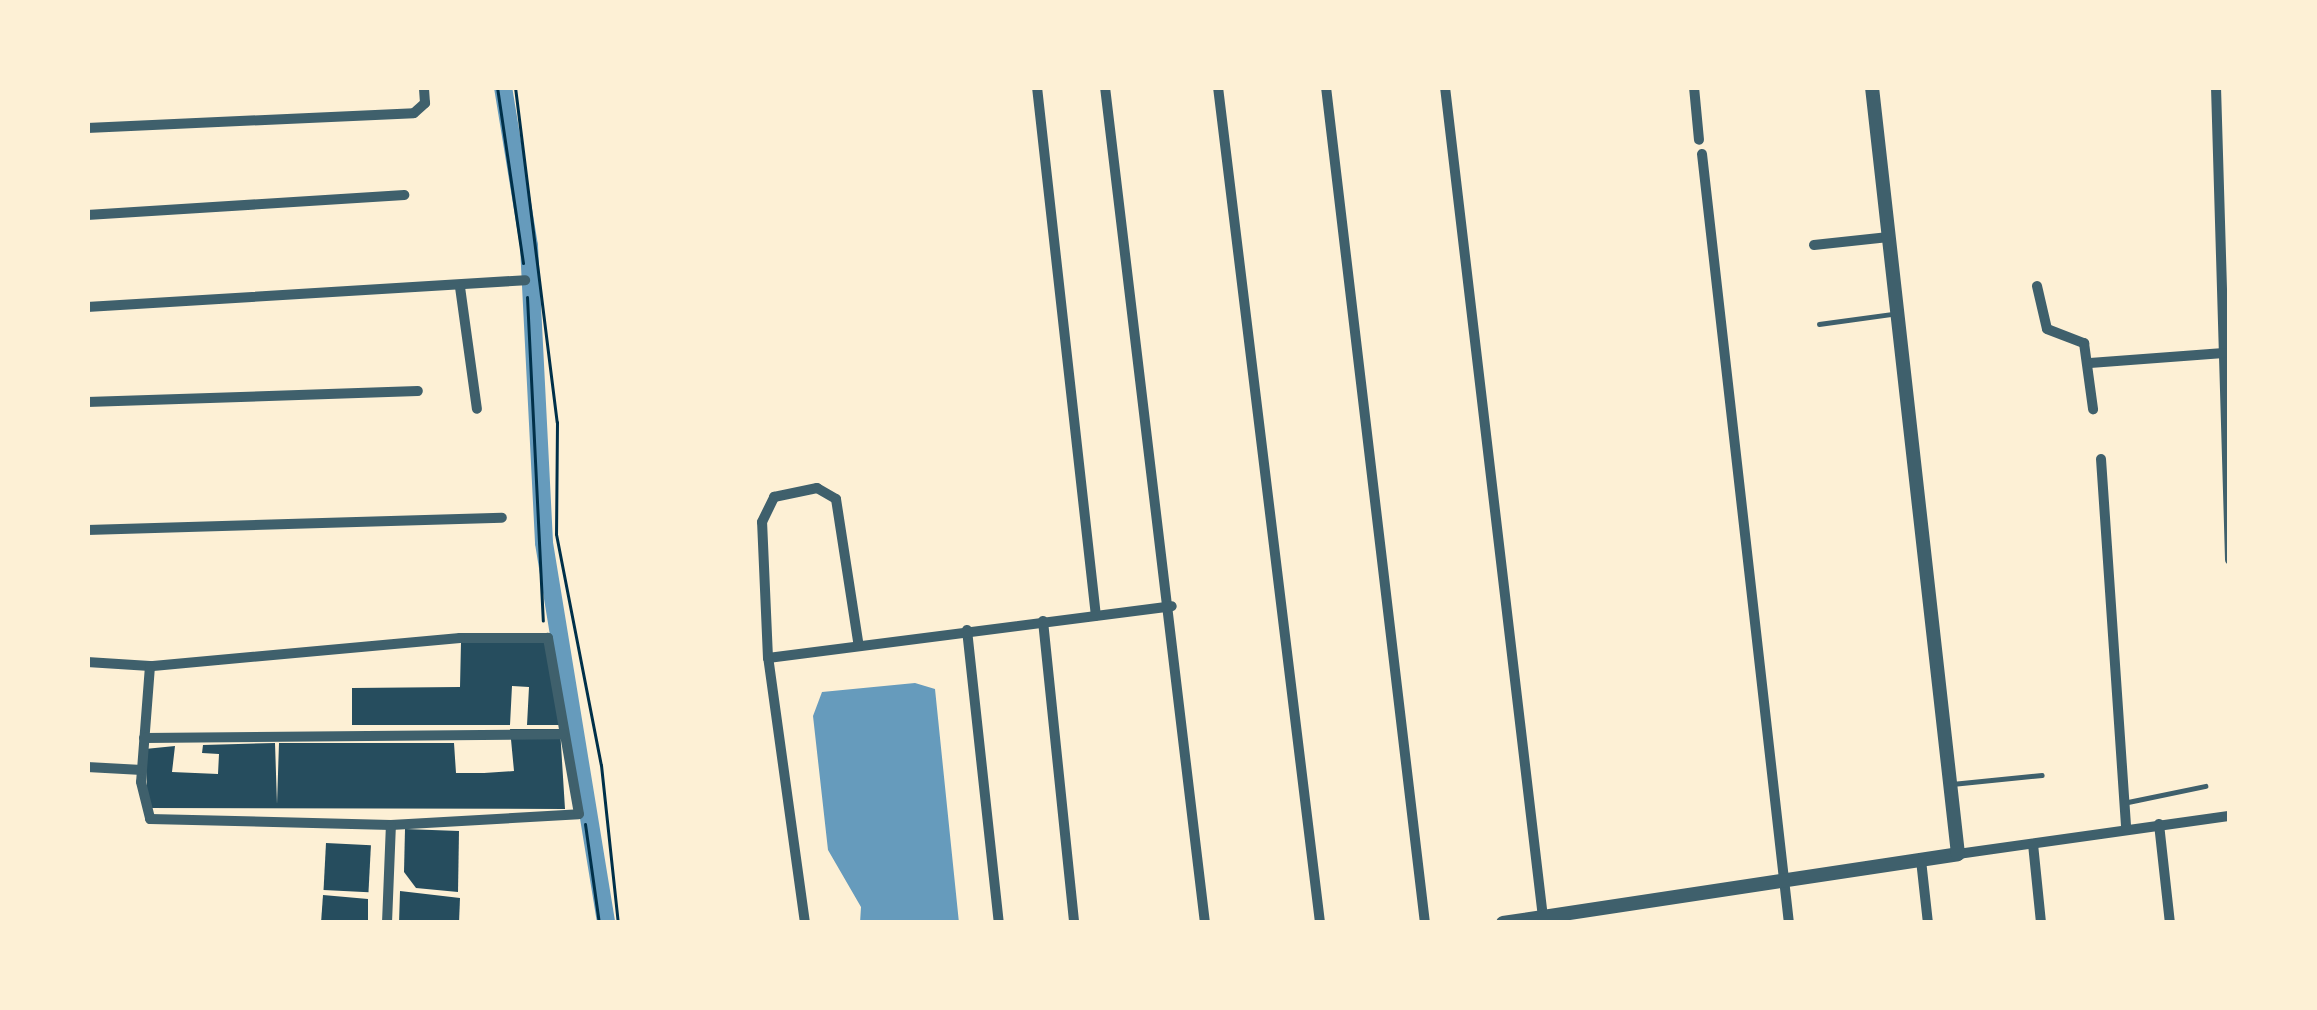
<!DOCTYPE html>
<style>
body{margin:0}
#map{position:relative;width:2317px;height:1010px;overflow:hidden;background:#fdf0d5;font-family:Merriweather,serif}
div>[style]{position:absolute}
.water>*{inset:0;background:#669bbc}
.canal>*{height:18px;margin:-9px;padding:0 9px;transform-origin:9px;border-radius:9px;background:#669bbc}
.building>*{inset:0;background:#264d5e;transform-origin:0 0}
.path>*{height:3px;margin:-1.5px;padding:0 1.5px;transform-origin:1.5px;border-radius:1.5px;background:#003049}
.service>*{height:4.5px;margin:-2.25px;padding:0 2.25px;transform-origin:2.25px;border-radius:2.25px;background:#3f606c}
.minor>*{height:10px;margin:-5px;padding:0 5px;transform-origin:5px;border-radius:5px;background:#3f606c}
.tertiary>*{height:14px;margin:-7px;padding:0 7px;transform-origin:7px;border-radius:7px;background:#3f606c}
span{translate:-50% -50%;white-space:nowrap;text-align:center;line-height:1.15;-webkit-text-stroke:9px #fdf0d5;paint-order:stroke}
.frame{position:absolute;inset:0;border:90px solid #fdf0d5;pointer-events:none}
</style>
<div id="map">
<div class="water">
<i style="clip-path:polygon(915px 683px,935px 689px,959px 923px,860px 923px,861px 907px,828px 850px,813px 716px,822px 692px)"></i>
</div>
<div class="canal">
<i style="left:503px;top:87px;width:161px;rotate:80.7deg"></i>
<i style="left:529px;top:246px;width:297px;rotate:87.1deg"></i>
<i style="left:544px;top:543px;width:385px;rotate:80.7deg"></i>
</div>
<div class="building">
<i style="clip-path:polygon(461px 642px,547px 642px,559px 725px,527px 725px,529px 687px,512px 686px,510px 725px,352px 725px,352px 688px,460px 687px)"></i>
<i style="clip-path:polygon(510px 729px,560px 729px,565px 809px,148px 808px,145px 749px,175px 746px,172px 772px,218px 774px,219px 754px,202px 753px,203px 745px,275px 743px,277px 804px,279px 743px,454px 743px,456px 773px,484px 773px,514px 771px)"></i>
<i style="clip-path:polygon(405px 829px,459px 831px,458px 892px,416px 888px,404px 872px)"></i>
<i style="left:326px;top:843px;width:45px;height:47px;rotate:3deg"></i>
<i style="clip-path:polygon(400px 891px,460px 898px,459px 923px,399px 923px)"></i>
<i style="clip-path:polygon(323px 895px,368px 899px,368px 923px,321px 923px)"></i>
</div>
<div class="path">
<i style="left:497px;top:87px;width:178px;rotate:81.6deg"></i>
<i style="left:515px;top:87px;width:338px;rotate:82.9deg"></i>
<i style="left:557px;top:422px;width:112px;rotate:90.5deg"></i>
<i style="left:556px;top:534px;width:235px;rotate:79deg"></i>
<i style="left:601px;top:765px;width:159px;rotate:83.9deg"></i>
<i style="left:527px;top:297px;width:324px;rotate:87.2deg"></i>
<i style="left:585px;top:824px;width:100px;rotate:82deg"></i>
</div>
<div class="service">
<i style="left:1819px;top:324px;width:74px;rotate:-7.8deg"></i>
<i style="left:1952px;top:784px;width:90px;rotate:-5.7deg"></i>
<i style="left:2128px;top:802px;width:79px;rotate:-11.7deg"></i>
</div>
<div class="minor">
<i style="left:1037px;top:87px;width:532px;rotate:83.64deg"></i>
<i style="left:1105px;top:87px;width:842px;rotate:83.18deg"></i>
<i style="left:1218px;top:87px;width:842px;rotate:83.04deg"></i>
<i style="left:1326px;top:87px;width:842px;rotate:83.25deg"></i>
<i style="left:1445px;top:87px;width:837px;rotate:83.27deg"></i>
<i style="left:1694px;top:87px;width:53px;rotate:84.6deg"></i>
<i style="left:2216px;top:87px;width:473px;rotate:88.3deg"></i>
<i style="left:87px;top:128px;width:327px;rotate:-2.6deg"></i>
<i style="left:414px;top:113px;width:15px;rotate:-42deg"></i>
<i style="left:425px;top:103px;width:16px;rotate:-94deg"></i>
<i style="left:1702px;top:154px;width:774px;rotate:83.55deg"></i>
<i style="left:87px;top:215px;width:318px;rotate:-3.6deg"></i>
<i style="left:1814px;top:245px;width:75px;rotate:-6.1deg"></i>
<i style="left:2037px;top:286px;width:44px;rotate:76.9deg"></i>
<i style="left:2047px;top:329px;width:40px;rotate:21deg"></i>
<i style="left:2084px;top:343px;width:67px;rotate:82.2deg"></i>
<i style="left:460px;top:287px;width:123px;rotate:82.1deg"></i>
<i style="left:87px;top:307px;width:439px;rotate:-3.5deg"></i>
<i style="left:2090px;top:363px;width:134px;rotate:-4.3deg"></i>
<i style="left:87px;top:402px;width:331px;rotate:-1.9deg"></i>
<i style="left:2101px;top:459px;width:371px;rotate:86.1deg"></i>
<i style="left:87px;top:530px;width:415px;rotate:-1.7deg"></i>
<i style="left:1043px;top:621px;width:304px;rotate:84.1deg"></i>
<i style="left:967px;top:630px;width:295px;rotate:83.8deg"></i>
<i style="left:768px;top:658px;width:407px;rotate:-7.3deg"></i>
<i style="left:87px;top:662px;width:63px;rotate:3.6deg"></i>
<i style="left:150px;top:666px;width:116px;rotate:94.4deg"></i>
<i style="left:141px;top:782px;width:38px;rotate:76deg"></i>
<i style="left:150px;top:819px;width:241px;rotate:1.4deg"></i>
<i style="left:391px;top:825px;width:188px;rotate:-3.3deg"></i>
<i style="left:579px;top:814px;width:179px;rotate:-100deg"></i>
<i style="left:548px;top:638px;width:88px;rotate:180deg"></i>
<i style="left:460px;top:638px;width:311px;rotate:174.8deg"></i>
<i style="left:144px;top:738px;width:419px;rotate:-0.5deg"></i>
<i style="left:87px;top:767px;width:55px;rotate:3.1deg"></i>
<i style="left:2159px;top:824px;width:100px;rotate:83.7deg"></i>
<i style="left:2033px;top:844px;width:79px;rotate:84.2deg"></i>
<i style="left:1958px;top:854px;width:275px;rotate:-8deg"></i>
<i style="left:1921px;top:860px;width:63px;rotate:83.7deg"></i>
<i style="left:387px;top:923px;width:98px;rotate:-87.7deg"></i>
<i style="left:805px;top:923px;width:268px;rotate:-97.9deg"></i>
<i style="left:768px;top:658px;width:136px;rotate:-92.5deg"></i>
<i style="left:762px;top:522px;width:28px;rotate:-64deg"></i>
<i style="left:774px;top:497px;width:44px;rotate:-11.8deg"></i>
<i style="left:817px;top:488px;width:22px;rotate:30deg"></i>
<i style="left:836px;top:499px;width:144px;rotate:81.2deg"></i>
</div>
<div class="tertiary">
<i style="left:1503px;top:923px;width:460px;rotate:-8.6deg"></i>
<i style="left:1958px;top:854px;width:772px;rotate:-96.4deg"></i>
</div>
<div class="frame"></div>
</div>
